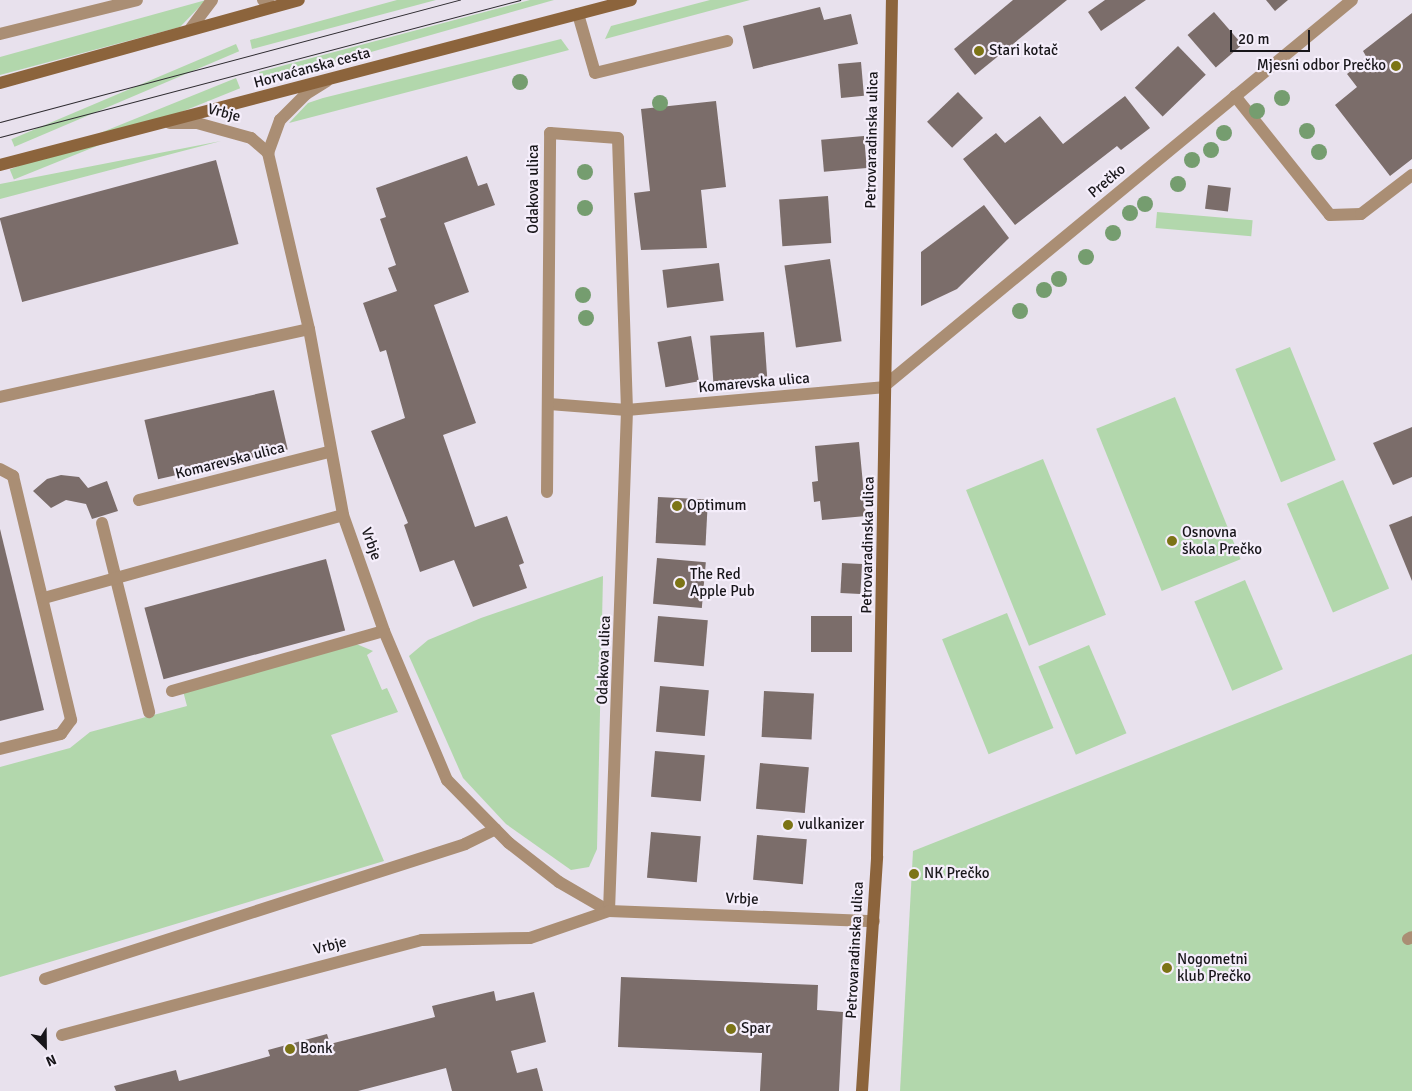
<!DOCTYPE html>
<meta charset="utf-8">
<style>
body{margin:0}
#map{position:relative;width:1412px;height:1091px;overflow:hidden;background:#e8e1ed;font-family:Signika,sans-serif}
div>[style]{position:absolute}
.green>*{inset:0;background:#b2d7ac;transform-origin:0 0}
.building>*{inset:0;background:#7b6d6a;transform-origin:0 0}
.lane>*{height:12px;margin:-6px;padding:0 6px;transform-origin:6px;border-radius:6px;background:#aa8e74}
.street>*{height:12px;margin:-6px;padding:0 6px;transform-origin:6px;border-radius:6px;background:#aa8e74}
.secondary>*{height:12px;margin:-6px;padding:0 6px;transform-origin:6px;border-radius:6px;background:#8c643c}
.tram>*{height:1px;margin:-0.5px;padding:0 0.5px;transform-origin:0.5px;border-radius:0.5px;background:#2e2b30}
.trees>*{width:16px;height:16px;margin:-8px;border-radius:50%;background:#759d6f}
.dots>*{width:14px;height:14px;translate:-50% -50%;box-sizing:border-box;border:2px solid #f5eefb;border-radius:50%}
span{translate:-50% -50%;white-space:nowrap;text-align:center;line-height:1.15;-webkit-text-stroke:4.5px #f5eefb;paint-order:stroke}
.poi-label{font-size:15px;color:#18161a}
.left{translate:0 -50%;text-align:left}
.right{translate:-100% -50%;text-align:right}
.street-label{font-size:15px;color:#18161a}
.north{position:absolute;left:20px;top:1021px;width:50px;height:50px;-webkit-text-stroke:4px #f5eefb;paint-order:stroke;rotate:157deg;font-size:14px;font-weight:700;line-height:20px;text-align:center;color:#18161a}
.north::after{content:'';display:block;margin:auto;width:18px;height:22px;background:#18161a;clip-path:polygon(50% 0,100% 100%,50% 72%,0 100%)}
.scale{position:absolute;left:1230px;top:30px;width:80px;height:22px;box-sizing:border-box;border:2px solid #18161a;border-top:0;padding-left:6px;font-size:15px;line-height:18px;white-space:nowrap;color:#18161a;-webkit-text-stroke:4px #f5eefb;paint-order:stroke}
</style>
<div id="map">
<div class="green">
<i style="clip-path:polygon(206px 0,180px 27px,0 75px,0 57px)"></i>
<i style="clip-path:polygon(397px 0,436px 0,252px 49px,250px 40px)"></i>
<i style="clip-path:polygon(530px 0,554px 0,262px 83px,259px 72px)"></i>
<i style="clip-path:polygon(710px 0,750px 0,605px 39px,611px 26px)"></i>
<i style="clip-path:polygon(561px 39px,569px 50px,289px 123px,308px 103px,323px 98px)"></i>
<i style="left:236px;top:44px;width:8px;height:244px;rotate:67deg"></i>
<i style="left:236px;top:78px;width:11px;height:244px;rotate:68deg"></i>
<i style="clip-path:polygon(221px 141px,156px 158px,0 199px,0 184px)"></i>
<i style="left:1157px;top:212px;width:96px;height:16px;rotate:5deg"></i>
<i style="left:1290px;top:347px;width:122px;height:59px;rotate:68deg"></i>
<i style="left:1175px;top:397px;width:175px;height:85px;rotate:68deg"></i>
<i style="left:1043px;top:459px;width:168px;height:83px;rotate:68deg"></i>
<i style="left:1343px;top:480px;width:118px;height:61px;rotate:67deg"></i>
<i style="clip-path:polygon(603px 576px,597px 849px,589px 867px,571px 870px,506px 824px,463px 778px,409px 656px,428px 640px,481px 618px)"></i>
<i style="left:1245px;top:580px;width:97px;height:55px;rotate:67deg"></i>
<i style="left:1007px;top:613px;width:124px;height:70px;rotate:68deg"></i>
<i style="clip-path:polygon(354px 643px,373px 651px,367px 655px,382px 690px,387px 688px,398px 712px,331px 735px,384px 861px,0 977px,0 767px,70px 748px,90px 732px,187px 706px,183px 691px)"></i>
<i style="left:1089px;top:645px;width:96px;height:55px;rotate:67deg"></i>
<i style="clip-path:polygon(1412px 654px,1412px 1091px,900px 1091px,913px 851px)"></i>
</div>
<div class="building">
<i style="clip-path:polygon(1013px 0,1067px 0,975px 75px,954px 49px)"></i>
<i style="clip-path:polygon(1105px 0,1146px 0,1101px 31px,1088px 12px)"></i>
<i style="clip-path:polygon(1266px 0,1288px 0,1275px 11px)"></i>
<i style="clip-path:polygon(820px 7px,824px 20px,851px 14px,858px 44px,753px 69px,743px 26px)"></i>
<i style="left:1214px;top:12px;width:43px;height:35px;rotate:49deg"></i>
<i style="clip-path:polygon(1412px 13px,1412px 159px,1390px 176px,1335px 105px,1357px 87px,1347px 74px,1367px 58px,1363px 51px)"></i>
<i style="left:1178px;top:46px;width:40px;height:60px;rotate:46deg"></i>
<i style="left:861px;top:62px;width:34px;height:23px;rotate:85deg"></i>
<i style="left:958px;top:92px;width:36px;height:43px;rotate:46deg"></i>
<i style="clip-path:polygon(1125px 96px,1150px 128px,1121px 150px,1117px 146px,1015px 225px,963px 159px,996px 133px,1005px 143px,1040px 116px,1063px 144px)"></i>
<i style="clip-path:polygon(716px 101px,726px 187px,701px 190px,707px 248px,641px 250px,634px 193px,650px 191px,641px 109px)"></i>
<i style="left:864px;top:136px;width:32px;height:43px;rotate:85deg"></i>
<i style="clip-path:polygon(467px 156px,478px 186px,487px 183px,495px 205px,444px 223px,469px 292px,434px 305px,476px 423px,443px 435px,475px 527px,507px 516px,524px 563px,519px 565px,527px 588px,473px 607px,454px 560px,420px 572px,404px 525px,408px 523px,371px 431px,405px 418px,386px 350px,380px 352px,363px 303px,397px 291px,388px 268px,396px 265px,380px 219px,386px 217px,376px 188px)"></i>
<i style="left:216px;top:160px;width:87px;height:224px;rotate:75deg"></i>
<i style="left:1208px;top:185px;width:23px;height:24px;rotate:7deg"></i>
<i style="left:828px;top:196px;width:47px;height:49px;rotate:86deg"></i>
<i style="clip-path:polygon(984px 205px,1009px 238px,957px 289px,921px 306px,921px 252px)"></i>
<i style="left:830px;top:259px;width:83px;height:46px;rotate:82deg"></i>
<i style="left:719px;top:263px;width:38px;height:57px;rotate:83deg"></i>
<i style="left:764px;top:332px;width:46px;height:54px;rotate:86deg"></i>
<i style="left:691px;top:336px;width:46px;height:34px;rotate:80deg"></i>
<i style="left:274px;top:390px;width:61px;height:133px;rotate:77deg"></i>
<i style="clip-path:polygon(1412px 427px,1412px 477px,1393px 485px,1373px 443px)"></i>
<i style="clip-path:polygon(859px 442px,866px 516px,822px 520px,820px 501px,814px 502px,812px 482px,818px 481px,815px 446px)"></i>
<i style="clip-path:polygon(61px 475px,79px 477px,88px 488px,107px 481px,118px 511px,92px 519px,86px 504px,66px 500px,51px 508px,33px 491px,47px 479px)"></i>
<i style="left:658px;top:497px;width:50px;height:46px;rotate:3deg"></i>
<i style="clip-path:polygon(1412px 516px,1412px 581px,1389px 525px)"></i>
<i style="clip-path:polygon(0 529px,44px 710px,0 721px)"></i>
<i style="left:657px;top:558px;width:49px;height:46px;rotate:5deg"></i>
<i style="left:326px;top:559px;width:74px;height:188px;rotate:75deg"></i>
<i style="left:842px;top:563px;width:20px;height:30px;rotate:3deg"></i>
<i style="left:658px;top:616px;width:50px;height:46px;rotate:5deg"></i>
<i style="left:811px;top:616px;width:41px;height:36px"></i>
<i style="left:660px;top:686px;width:49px;height:46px;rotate:5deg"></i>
<i style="left:764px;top:691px;width:50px;height:46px;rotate:3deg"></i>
<i style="left:655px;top:751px;width:50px;height:46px;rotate:5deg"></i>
<i style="left:760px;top:763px;width:49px;height:46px;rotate:5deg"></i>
<i style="left:651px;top:832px;width:50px;height:46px;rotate:5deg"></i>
<i style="left:757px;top:835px;width:50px;height:45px;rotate:5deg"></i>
<i style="clip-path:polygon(621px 977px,818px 985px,817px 1010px,843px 1012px,839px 1091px,760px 1091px,762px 1053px,618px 1047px)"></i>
<i style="clip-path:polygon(494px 991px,496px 1001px,534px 992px,546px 1042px,511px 1051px,517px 1073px,537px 1068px,543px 1091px,452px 1091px,446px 1068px,358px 1091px,116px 1091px,114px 1086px,176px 1070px,179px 1081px,216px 1071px,270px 1056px,268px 1050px,327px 1034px,330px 1044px,435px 1017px,432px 1006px)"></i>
</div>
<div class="lane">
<i style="left:578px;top:14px;width:61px;rotate:73.9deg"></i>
<i style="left:595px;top:73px;width:136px;rotate:-13.6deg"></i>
<i style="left:1235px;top:96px;width:152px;rotate:51.4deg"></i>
<i style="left:1330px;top:215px;width:31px;rotate:-2deg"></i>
<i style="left:1361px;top:214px;width:64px;rotate:-37.4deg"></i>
<i style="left:0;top:397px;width:316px;rotate:-12.4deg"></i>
<i style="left:549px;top:404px;width:78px;rotate:4.4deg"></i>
<i style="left:0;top:469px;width:15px;rotate:28deg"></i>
<i style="left:13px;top:476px;width:251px;rotate:76.6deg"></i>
<i style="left:71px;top:720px;width:17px;rotate:126deg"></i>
<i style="left:61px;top:734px;width:63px;rotate:166.2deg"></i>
<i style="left:547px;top:492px;width:359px;rotate:-89.5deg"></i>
<i style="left:550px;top:133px;width:68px;rotate:4.2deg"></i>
<i style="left:102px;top:523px;width:195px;rotate:76deg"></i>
<i style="left:44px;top:598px;width:310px;rotate:-15.5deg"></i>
<i style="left:172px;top:691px;width:220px;rotate:-15.8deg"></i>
<i style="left:1408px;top:939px;width:4px;rotate:-27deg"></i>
<i style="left:45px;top:979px;width:441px;rotate:-17.8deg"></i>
<i style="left:465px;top:844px;width:34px;rotate:-26deg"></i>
</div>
<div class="street">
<i style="left:263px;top:0;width:12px;rotate:35deg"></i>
<i style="left:191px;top:28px;width:35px;rotate:-53deg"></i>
<i style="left:0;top:34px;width:141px;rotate:-13.9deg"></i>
<i style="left:327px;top:81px;width:25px;rotate:148deg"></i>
<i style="left:306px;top:94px;width:37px;rotate:135deg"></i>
<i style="left:280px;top:120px;width:35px;rotate:110deg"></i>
<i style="left:268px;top:153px;width:181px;rotate:76.9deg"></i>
<i style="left:309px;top:329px;width:189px;rotate:79.6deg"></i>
<i style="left:343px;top:515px;width:123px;rotate:70.5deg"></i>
<i style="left:384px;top:631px;width:162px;rotate:67.1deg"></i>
<i style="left:447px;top:780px;width:88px;rotate:45.5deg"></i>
<i style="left:509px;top:843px;width:63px;rotate:38deg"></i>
<i style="left:559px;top:882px;width:58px;rotate:30.1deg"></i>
<i style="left:170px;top:123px;width:27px"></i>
<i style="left:197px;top:123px;width:56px;rotate:15.5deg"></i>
<i style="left:251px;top:138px;width:23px;rotate:41deg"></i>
<i style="left:627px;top:410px;width:257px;rotate:-5.1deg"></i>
<i style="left:883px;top:387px;width:608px;rotate:-39.53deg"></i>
<i style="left:139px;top:500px;width:196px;rotate:-14.2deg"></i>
<i style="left:609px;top:911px;width:501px;rotate:-87.94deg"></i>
<i style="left:627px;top:410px;width:272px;rotate:-91.9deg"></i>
<i style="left:62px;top:1035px;width:372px;rotate:-14.8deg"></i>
<i style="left:422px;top:940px;width:108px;rotate:-1.1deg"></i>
<i style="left:530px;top:938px;width:83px;rotate:-18.9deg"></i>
<i style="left:609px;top:911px;width:265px;rotate:2.2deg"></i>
</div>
<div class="secondary">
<i style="left:0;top:83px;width:310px;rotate:-15.5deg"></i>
<i style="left:0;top:165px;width:652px;rotate:-14.65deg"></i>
<i style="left:862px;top:1091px;width:235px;rotate:-86.3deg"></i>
<i style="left:877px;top:856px;width:856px;rotate:-89deg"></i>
</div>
<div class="tram">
<i style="left:0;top:122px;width:476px;rotate:-14.9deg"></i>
<i style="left:0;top:137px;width:538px;rotate:-14.76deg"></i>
</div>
<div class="trees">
<i style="left:520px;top:82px"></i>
<i style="left:1282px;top:98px"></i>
<i style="left:660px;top:103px"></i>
<i style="left:1257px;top:111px"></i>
<i style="left:1307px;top:131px"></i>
<i style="left:1224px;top:133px"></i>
<i style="left:1211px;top:150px"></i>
<i style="left:1319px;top:152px"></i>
<i style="left:1192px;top:160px"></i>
<i style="left:585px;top:172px"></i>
<i style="left:1178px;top:184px"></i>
<i style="left:1145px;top:204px"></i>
<i style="left:585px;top:208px"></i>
<i style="left:1130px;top:213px"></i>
<i style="left:1113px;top:233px"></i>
<i style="left:1086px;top:257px"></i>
<i style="left:1059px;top:279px"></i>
<i style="left:1044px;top:290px"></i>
<i style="left:583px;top:295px"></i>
<i style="left:1020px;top:311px"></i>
<i style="left:586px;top:318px"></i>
</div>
<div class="dots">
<i style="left:979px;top:51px;background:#7c7416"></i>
<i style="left:1396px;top:66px;background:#7c7416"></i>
<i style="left:677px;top:506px;background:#7c7416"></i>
<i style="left:1172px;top:541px;background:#7c7416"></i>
<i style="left:680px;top:583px;background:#7c7416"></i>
<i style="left:788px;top:825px;background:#7c7416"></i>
<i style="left:914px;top:874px;background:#7c7416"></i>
<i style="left:1167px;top:968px;background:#7c7416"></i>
<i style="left:731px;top:1029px;background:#7c7416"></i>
<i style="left:290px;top:1049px;background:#7c7416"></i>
</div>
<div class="poi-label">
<span class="left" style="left:989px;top:51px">Stari kotač</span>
<span class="right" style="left:1386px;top:66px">Mjesni odbor Prečko</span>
<span class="left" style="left:687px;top:506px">Optimum</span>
<span class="left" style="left:1182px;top:541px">Osnovna<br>škola Prečko</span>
<span class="left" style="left:690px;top:583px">The Red<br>Apple Pub</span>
<span class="left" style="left:798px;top:825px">vulkanizer</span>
<span class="left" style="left:924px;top:874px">NK Prečko</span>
<span class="left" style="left:1177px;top:968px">Nogometni<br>klub Prečko</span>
<span class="left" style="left:741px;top:1029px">Spar</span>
<span class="left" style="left:300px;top:1049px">Bonk</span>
</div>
<div class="street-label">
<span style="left:312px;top:68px;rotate:-15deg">Horvaćanska cesta</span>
<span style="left:224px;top:113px;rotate:15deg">Vrbje</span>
<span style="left:872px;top:140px;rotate:-89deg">Petrovaradinska ulica</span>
<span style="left:1107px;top:181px;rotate:-40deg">Prečko</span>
<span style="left:534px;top:189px;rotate:-90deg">Odakova ulica</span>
<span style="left:754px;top:383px;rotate:-5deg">Komarevska ulica</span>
<span style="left:230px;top:461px;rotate:-14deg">Komarevska ulica</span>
<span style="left:371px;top:544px;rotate:70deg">Vrbje</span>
<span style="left:868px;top:545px;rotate:-89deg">Petrovaradinska ulica</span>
<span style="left:604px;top:660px;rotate:-88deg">Odakova ulica</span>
<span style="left:742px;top:899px;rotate:2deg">Vrbje</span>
<span style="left:330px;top:946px;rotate:-14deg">Vrbje</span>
<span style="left:855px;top:950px;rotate:-87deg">Petrovaradinska ulica</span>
</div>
<div class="north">N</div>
<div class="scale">20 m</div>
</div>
